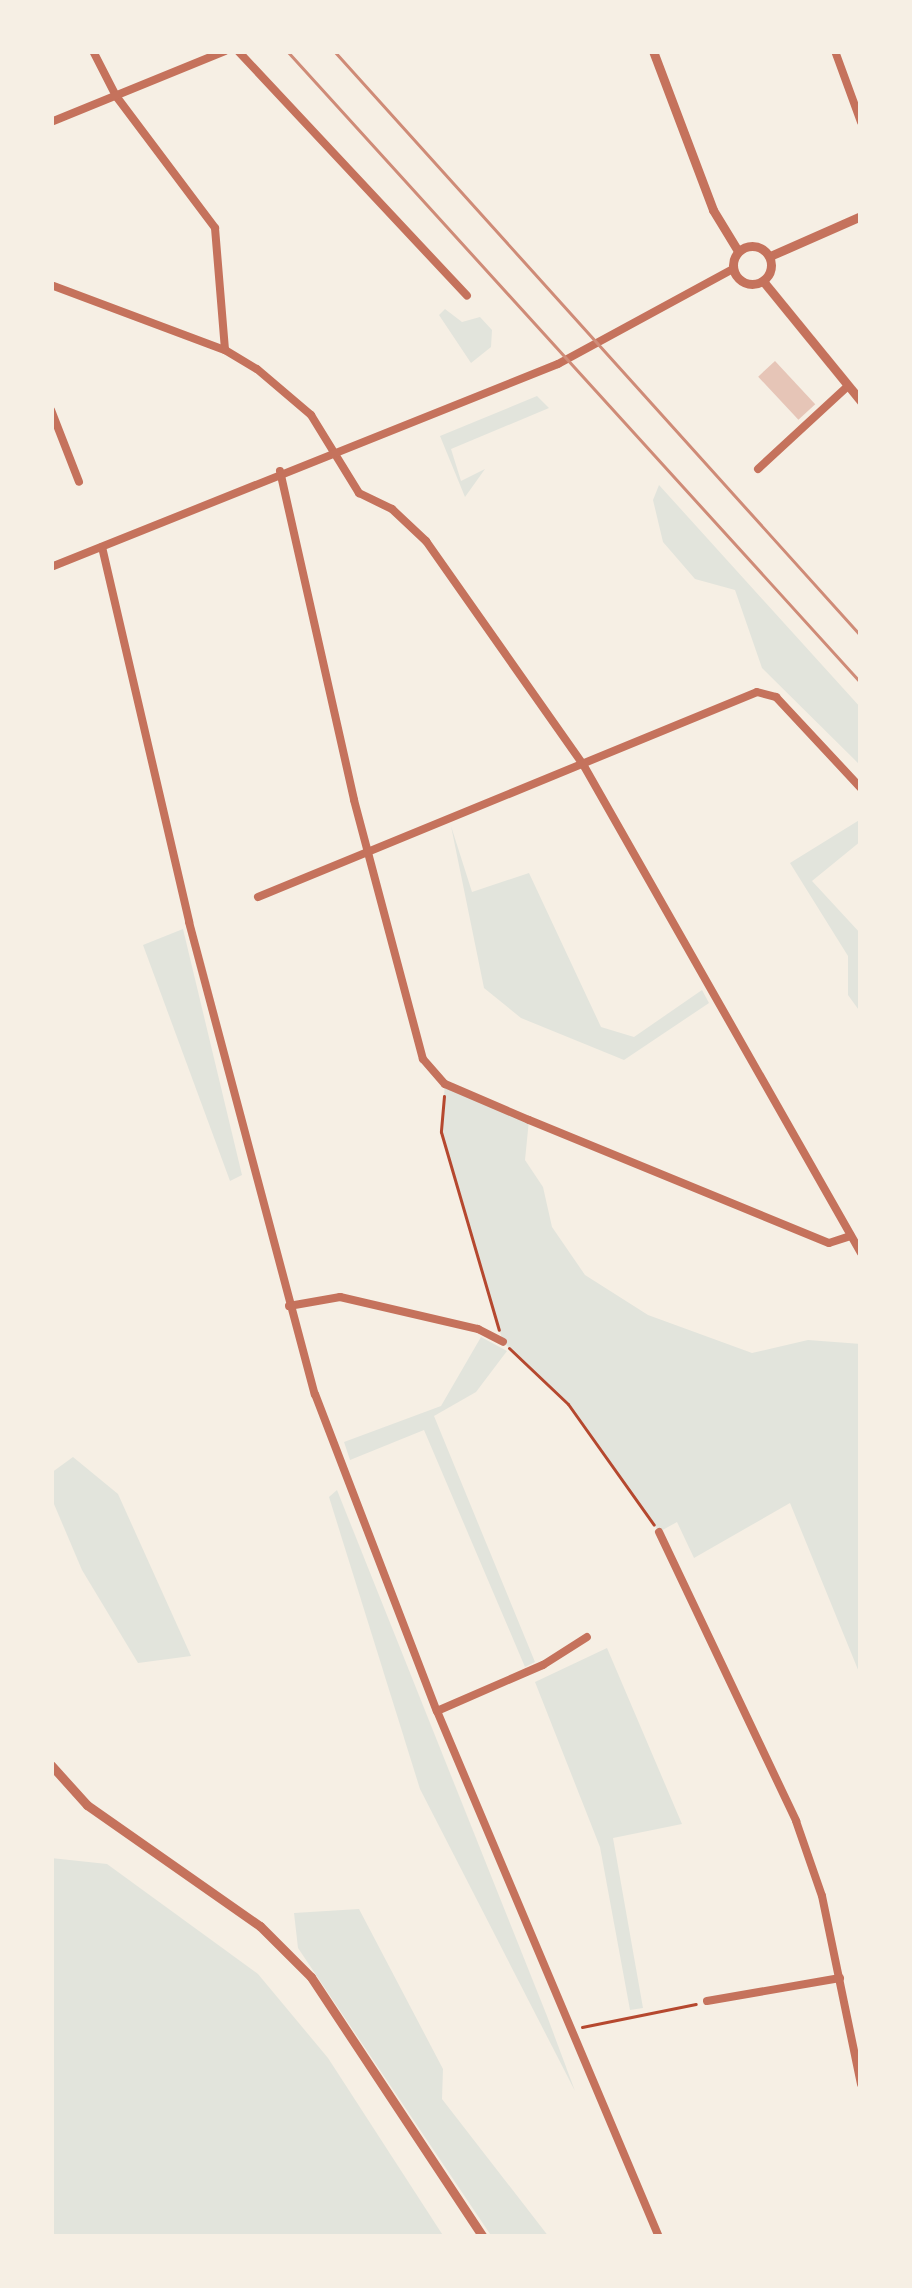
<!DOCTYPE html>
<style>
body{margin:0}
#map{position:relative;width:912px;height:2288px;overflow:hidden;background:#f6efe4;font-family:"PT Sans",sans-serif}
div>[style]{position:absolute}
.green>*{inset:0;background:#e2e4dc}
.building>*{inset:0;background:#e6c5b7;transform-origin:0 0}
.path>*{height:3px;margin:-1.5px;padding:0 1.5px;transform-origin:1.5px;border-radius:1.5px;background:#b5482f}
.minor>*{height:8px;margin:-4px;padding:0 4px;transform-origin:4px;border-radius:4px;background:#c5725c}
.tertiary>*{height:9px;margin:-4.5px;padding:0 4.5px;transform-origin:4.5px;border-radius:4.5px;background:#c5725c}
.tertiary>.ring{margin:-4.5px;padding:0;box-sizing:content-box;background:none;border:9px solid #c5725c;border-radius:50%}
.rail>*{height:3px;margin:-1.5px;padding:0 1.5px;transform-origin:1.5px;border-radius:1.5px;background:#cf8b77}
span{translate:-50% -50%;white-space:nowrap;text-align:center;line-height:1.15;-webkit-text-stroke:9px #f6efe4;paint-order:stroke}
.frame{position:absolute;inset:0;border:54px solid #f6efe4;pointer-events:none}
</style>
<div id="map">
<div class="green">
<i style="clip-path:polygon(445px 309px,462px 322px,480px 317px,492px 330px,491px 347px,471px 363px,439px 315px)"></i>
<i style="clip-path:polygon(537px 396px,549px 408px,451px 449px,461px 481px,485px 469px,465px 497px,440px 436px)"></i>
<i style="clip-path:polygon(659px 485px,861px 708px,861px 766px,762px 668px,735px 590px,695px 579px,663px 542px,653px 500px)"></i>
<i style="clip-path:polygon(861px 819px,861px 841px,812px 881px,861px 934px,861px 1013px,848px 995px,848px 956px,790px 863px)"></i>
<i style="clip-path:polygon(451px 826px,472px 892px,529px 873px,601px 1027px,634px 1037px,702px 990px,709px 1003px,624px 1060px,521px 1018px,484px 988px)"></i>
<i style="clip-path:polygon(183px 929px,242px 1175px,230px 1181px,143px 945px)"></i>
<i style="clip-path:polygon(445px 1084px,529px 1120px,525px 1160px,543px 1187px,552px 1227px,585px 1275px,648px 1315px,752px 1353px,808px 1340px,861px 1344px,861px 1677px,790px 1503px,694px 1558px,677px 1522px,659px 1532px,568px 1404px,503px 1342px,441px 1132px)"></i>
<i style="clip-path:polygon(481px 1337px,507px 1351px,476px 1392px,434px 1416px,535px 1662px,525px 1667px,424px 1430px,350px 1460px,344px 1442px,441px 1406px)"></i>
<i style="clip-path:polygon(73px 1457px,118px 1494px,191px 1656px,138px 1663px,82px 1570px,51px 1497px,51px 1473px)"></i>
<i style="clip-path:polygon(337px 1490px,547px 2016px,575px 2091px,420px 1789px,329px 1497px)"></i>
<i style="clip-path:polygon(607px 1648px,682px 1824px,613px 1838px,643px 2008px,630px 2010px,600px 1847px,535px 1682px)"></i>
<i style="clip-path:polygon(51px 1858px,107px 1864px,258px 1974px,328px 2058px,444px 2237px,51px 2237px)"></i>
<i style="clip-path:polygon(359px 1909px,443px 2069px,442px 2099px,549px 2237px,492px 2237px,298px 1948px,294px 1913px)"></i>
</div>
<div class="building">
<i style="left:775px;top:361px;width:59px;height:23px;rotate:47deg"></i>
</div>
<div class="path">
<i style="left:444px;top:1096px;width:36px;rotate:95deg"></i>
<i style="left:441px;top:1132px;width:206px;rotate:73.7deg"></i>
<i style="left:509px;top:1348px;width:81px;rotate:43.5deg"></i>
<i style="left:568px;top:1404px;width:148px;rotate:54.6deg"></i>
<i style="left:582px;top:2027px;width:116px;rotate:-11.4deg"></i>
</div>
<div class="minor">
<i style="left:93px;top:51px;width:51px;rotate:62.9deg"></i>
<i style="left:116px;top:96px;width:165px;rotate:53.1deg"></i>
<i style="left:215px;top:228px;width:122px;rotate:85.3deg"></i>
<i style="left:238px;top:51px;width:335px;rotate:46.9deg"></i>
<i style="left:835px;top:51px;width:76px;rotate:69.9deg"></i>
<i style="left:51px;top:122px;width:188px;rotate:-22.2deg"></i>
<i style="left:51px;top:285px;width:186px;rotate:20.5deg"></i>
<i style="left:225px;top:350px;width:37px;rotate:31deg"></i>
<i style="left:257px;top:369px;width:71px;rotate:40.4deg"></i>
<i style="left:311px;top:415px;width:92px;rotate:58.4deg"></i>
<i style="left:359px;top:493px;width:37px;rotate:26deg"></i>
<i style="left:392px;top:509px;width:47px;rotate:43.3deg"></i>
<i style="left:426px;top:541px;width:275px;rotate:54.9deg"></i>
<i style="left:584px;top:766px;width:560px;rotate:60.37deg"></i>
<i style="left:51px;top:410px;width:77px;rotate:68.7deg"></i>
<i style="left:758px;top:469px;width:122px;rotate:-42.7deg"></i>
<i style="left:280px;top:471px;width:337px;rotate:77.3deg"></i>
<i style="left:354px;top:800px;width:268px;rotate:75.1deg"></i>
<i style="left:423px;top:1059px;width:33px;rotate:49deg"></i>
<i style="left:445px;top:1084px;width:91px;rotate:23.2deg"></i>
<i style="left:529px;top:1120px;width:324px;rotate:22.3deg"></i>
<i style="left:829px;top:1243px;width:23px;rotate:-18deg"></i>
<i style="left:102px;top:547px;width:385px;rotate:76.9deg"></i>
<i style="left:189px;top:922px;width:489px;rotate:75.1deg"></i>
<i style="left:315px;top:1394px;width:340px;rotate:69deg"></i>
<i style="left:437px;top:1711px;width:571px;rotate:67.12deg"></i>
<i style="left:51px;top:567px;width:546px;rotate:-21.82deg"></i>
<i style="left:558px;top:364px;width:199px;rotate:-28.5deg"></i>
<i style="left:258px;top:897px;width:539px;rotate:-22.33deg"></i>
<i style="left:757px;top:692px;width:20px;rotate:15deg"></i>
<i style="left:776px;top:697px;width:125px;rotate:47deg"></i>
<i style="left:289px;top:1306px;width:52px;rotate:-10deg"></i>
<i style="left:340px;top:1297px;width:142px;rotate:13.1deg"></i>
<i style="left:478px;top:1329px;width:28px;rotate:27deg"></i>
<i style="left:659px;top:1532px;width:320px;rotate:64.6deg"></i>
<i style="left:796px;top:1821px;width:79px;rotate:70.9deg"></i>
<i style="left:822px;top:1896px;width:192px;rotate:78.3deg"></i>
<i style="left:437px;top:1711px;width:116px;rotate:-23.5deg"></i>
<i style="left:543px;top:1665px;width:52px;rotate:-32.5deg"></i>
<i style="left:707px;top:2001px;width:135px;rotate:-9.8deg"></i>
</div>
<div class="tertiary">
<i style="left:653px;top:51px;width:170px;rotate:69.3deg"></i>
<i style="left:713px;top:210px;width:48px;rotate:58.6deg"></i>
<i class="ring" style="left:733px;top:246px;width:29px;height:29px"></i>
<i style="left:770px;top:256px;width:99px;rotate:-23.7deg"></i>
<i style="left:763px;top:281px;width:155px;rotate:50.8deg"></i>
<i style="left:51px;top:1765px;width:54px;rotate:48deg"></i>
<i style="left:87px;top:1805px;width:211px;rotate:35deg"></i>
<i style="left:260px;top:1926px;width:72px;rotate:45deg"></i>
<i style="left:311px;top:1977px;width:312px;rotate:56.5deg"></i>
</div>
<div class="rail">
<i style="left:287px;top:51px;width:854px;rotate:47.75deg"></i>
<i style="left:334px;top:51px;width:787px;rotate:47.99deg"></i>
</div>
<div class="frame"></div>
</div>
